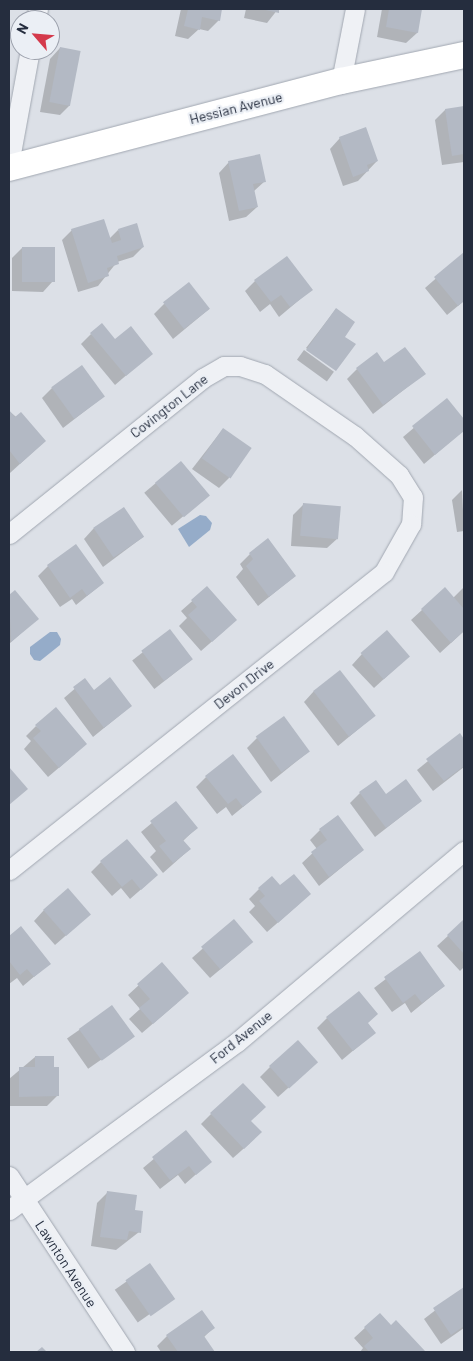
<!DOCTYPE html>
<style>
body{margin:0}
#map{position:relative;width:473px;height:1361px;overflow:hidden;background:#dce0e7;font-family:Barlow,sans-serif}
div>[style]{position:absolute}
.water>*{inset:0;background:#95acc9}
.shadow>*{inset:0;background:#0003;transform-origin:0 0}
.building>*{inset:0;background:#b3b9c4;transform-origin:0 0}
.roads{filter:drop-shadow(0 0 1px #a1a7b1) drop-shadow(0 0 1px #a1a7b1)}
.street>*{height:19px;margin:-9.5px;padding:0 9.5px;transform-origin:9.5px;border-radius:9.5px;background:#eff1f5}
.secondary>*{height:26px;margin:-13px;padding:0 13px;transform-origin:13px;border-radius:13px;background:#fff}
span{translate:-50% -50%;white-space:nowrap;text-align:center;line-height:1.15;-webkit-text-stroke:4.5px #ebeff5;paint-order:stroke}
.street-label{font-size:14px;color:#252d3e}
.frame{position:absolute;inset:0;border:10px solid #252d3e;pointer-events:none}
.north{position:absolute;left:10px;top:10px;width:50px;height:50px;box-sizing:border-box;background:#ebeff5;border:1px solid #9ca1ac;border-radius:50%;rotate:297deg;font-size:14px;font-weight:700;line-height:20px;text-align:center;color:#252d3e}
.north::after{content:'';display:block;margin:auto;width:18px;height:22px;background:#d4394b;clip-path:polygon(50% 0,100% 100%,50% 72%,0 100%)}
</style>
<div id="map">
<div class="water">
<i style="clip-path:polygon(200px 515px,206px 516px,212px 523px,210px 530px,189px 547px,178px 529px)"></i>
<i style="clip-path:polygon(50px 632px,57px 632px,61px 639px,60px 645px,40px 661px,34px 660px,30px 654px,30px 647px)"></i>
</div>
<div class="shadow">
<i style="clip-path:polygon(181px 9px,221px 9px,219px 20px,208px 31px,199px 29px,188px 39px,175px 36px)"></i>
<i style="clip-path:polygon(246px 9px,278px 9px,267px 23px,244px 18px)"></i>
<i style="clip-path:polygon(382px 9px,421px 9px,417px 33px,406px 43px,377px 37px)"></i>
<i style="clip-path:polygon(60px 48px,70px 105px,60px 115px,40px 112px,50px 59px)"></i>
<i style="clip-path:polygon(464px 107px,464px 162px,442px 165px,435px 120px,445px 110px)"></i>
<i style="clip-path:polygon(340px 138px,377px 161px,358px 181px,343px 186px,330px 149px)"></i>
<i style="clip-path:polygon(229px 162px,265px 181px,254px 191px,257px 207px,246px 217px,229px 221px,219px 173px)"></i>
<i style="clip-path:polygon(72px 230px,109px 239px,118px 230px,143px 247px,133px 257px,117px 262px,98px 286px,78px 292px,62px 240px)"></i>
<i style="clip-path:polygon(22px 248px,53px 281px,43px 292px,12px 291px,12px 258px)"></i>
<i style="clip-path:polygon(464px 254px,464px 301px,447px 315px,425px 288px)"></i>
<i style="clip-path:polygon(255px 281px,311px 290px,279px 317px,270px 304px,260px 312px,245px 291px)"></i>
<i style="clip-path:polygon(164px 304px,209px 309px,173px 339px,154px 314px)"></i>
<i style="clip-path:polygon(336px 309px,335px 369px,306px 348px)"></i>
<i style="clip-path:polygon(91px 334px,151px 354px,115px 385px,81px 344px)"></i>
<i style="left:304px;top:350px;width:37px;height:12px;rotate:36deg"></i>
<i style="clip-path:polygon(384px 364px,424px 374px,373px 414px,347px 379px,357px 369px)"></i>
<i style="clip-path:polygon(52px 388px,103px 397px,63px 428px,42px 398px)"></i>
<i style="clip-path:polygon(447px 400px,464px 421px,464px 430px,424px 464px,403px 437px)"></i>
<i style="clip-path:polygon(9px 411px,45px 441px,10px 473px,9px 472px)"></i>
<i style="clip-path:polygon(223px 429px,229px 478px,219px 488px,192px 469px)"></i>
<i style="left:181px;top:462px;width:43px;height:48px;rotate:50deg"></i>
<i style="clip-path:polygon(462px 490px,464px 531px,457px 532px,452px 500px)"></i>
<i style="clip-path:polygon(303px 505px,338px 538px,327px 548px,291px 546px,293px 515px)"></i>
<i style="clip-path:polygon(94px 528px,143px 537px,103px 567px,84px 539px)"></i>
<i style="clip-path:polygon(250px 554px,295px 576px,258px 606px,236px 577px,243px 569px,240px 564px)"></i>
<i style="clip-path:polygon(48px 566px,103px 583px,76px 605px,72px 599px,60px 607px,38px 576px)"></i>
<i style="clip-path:polygon(464px 587px,464px 631px,440px 653px,411px 620px,445px 589px,453px 598px)"></i>
<i style="clip-path:polygon(207px 588px,225px 630px,201px 651px,179px 626px,187px 618px,181px 611px)"></i>
<i style="clip-path:polygon(15px 592px,37px 619px,9px 644px,9px 597px)"></i>
<i style="left:170px;top:631px;width:36px;height:48px;rotate:52deg"></i>
<i style="clip-path:polygon(362px 654px,398px 666px,374px 688px,352px 665px)"></i>
<i style="clip-path:polygon(85px 680px,94px 692px,131px 706px,93px 737px,64px 698px)"></i>
<i style="clip-path:polygon(314px 691px,374px 716px,338px 746px,304px 702px)"></i>
<i style="clip-path:polygon(36px 726px,75px 754px,48px 777px,24px 749px,31px 741px,26px 736px)"></i>
<i style="clip-path:polygon(460px 735px,464px 741px,464px 767px,433px 791px,417px 770px)"></i>
<i style="clip-path:polygon(257px 738px,308px 752px,271px 782px,247px 748px)"></i>
<i style="clip-path:polygon(206px 777px,261px 792px,232px 816px,226px 807px,217px 814px,196px 787px)"></i>
<i style="clip-path:polygon(360px 793px,386px 796px,421px 801px,375px 837px,350px 803px)"></i>
<i style="clip-path:polygon(176px 803px,196px 828px,183px 841px,190px 849px,163px 873px,150px 857px,156px 851px,141px 832px)"></i>
<i style="clip-path:polygon(320px 830px,363px 850px,319px 886px,302px 863px,317px 849px,310px 840px)"></i>
<i style="clip-path:polygon(101px 862px,146px 885px,130px 899px,121px 888px,112px 896px,91px 872px)"></i>
<i style="clip-path:polygon(259px 889px,299px 904px,267px 932px,249px 912px,255px 906px,249px 899px)"></i>
<i style="clip-path:polygon(44px 910px,79px 924px,55px 945px,34px 921px)"></i>
<i style="clip-path:polygon(234px 921px,241px 952px,210px 978px,192px 958px)"></i>
<i style="clip-path:polygon(464px 921px,464px 967px,460px 971px,437px 946px)"></i>
<i style="clip-path:polygon(21px 928px,49px 964px,23px 986px,17px 978px,9px 984px,9px 937px)"></i>
<i style="clip-path:polygon(420px 953px,444px 986px,411px 1013px,405px 1003px,392px 1012px,374px 988px)"></i>
<i style="clip-path:polygon(162px 964px,177px 1003px,142px 1033px,129px 1019px,140px 1009px,128px 995px)"></i>
<i style="left:112px;top:1007px;width:37px;height:55px;rotate:55deg"></i>
<i style="clip-path:polygon(327px 1018px,367px 1024px,374px 1033px,342px 1060px,317px 1028px)"></i>
<i style="clip-path:polygon(35px 1057px,58px 1095px,47px 1106px,9px 1106px,9px 1079px)"></i>
<i style="clip-path:polygon(270px 1067px,306px 1072px,278px 1097px,260px 1077px)"></i>
<i style="clip-path:polygon(211px 1114px,250px 1121px,250px 1143px,233px 1158px,201px 1124px)"></i>
<i style="clip-path:polygon(186px 1132px,210px 1162px,185px 1184px,178px 1175px,160px 1189px,143px 1168px)"></i>
<i style="clip-path:polygon(107px 1193px,139px 1232px,116px 1250px,91px 1246px,97px 1203px)"></i>
<i style="left:150px;top:1265px;width:40px;height:43px;rotate:55deg"></i>
<i style="clip-path:polygon(464px 1288px,464px 1328px,441px 1344px,424px 1319px)"></i>
<i style="clip-path:polygon(380px 1314px,391px 1327px,396px 1322px,423px 1351px,360px 1352px,363px 1348px,354px 1338px)"></i>
<i style="clip-path:polygon(213px 1328px,203px 1338px,214px 1352px,161px 1352px,157px 1346px,167px 1336px)"></i>
</div>
<div class="building">
<i style="clip-path:polygon(188px 9px,222px 9px,220px 21px,202px 17px,200px 30px,184px 26px)"></i>
<i style="clip-path:polygon(261px 9px,279px 9px,279px 13px)"></i>
<i style="clip-path:polygon(389px 9px,422px 9px,418px 33px,386px 27px)"></i>
<i style="left:60px;top:47px;width:21px;height:56px;rotate:11deg"></i>
<i style="clip-path:polygon(464px 106px,464px 154px,452px 156px,445px 109px)"></i>
<i style="clip-path:polygon(366px 127px,378px 161px,367px 165px,369px 171px,353px 177px,339px 137px)"></i>
<i style="clip-path:polygon(260px 154px,266px 182px,253px 184px,258px 207px,239px 211px,228px 161px)"></i>
<i style="clip-path:polygon(104px 219px,112px 243px,121px 240px,118px 229px,137px 223px,144px 247px,117px 256px,119px 264px,107px 268px,109px 276px,88px 283px,71px 229px)"></i>
<i style="left:22px;top:247px;width:33px;height:35px"></i>
<i style="clip-path:polygon(464px 252px,464px 301px,458px 306px,434px 277px)"></i>
<i style="clip-path:polygon(287px 256px,313px 290px,290px 307px,281px 295px,271px 302px,254px 280px)"></i>
<i style="left:189px;top:282px;width:34px;height:33px;rotate:52deg"></i>
<i style="clip-path:polygon(336px 308px,355px 322px,345px 337px,356px 344px,336px 371px,306px 350px)"></i>
<i style="clip-path:polygon(102px 323px,115px 339px,131px 326px,153px 354px,126px 376px,90px 333px)"></i>
<i style="clip-path:polygon(405px 347px,426px 374px,383px 405px,356px 368px,377px 352px,384px 362px)"></i>
<i style="left:82px;top:365px;width:39px;height:38px;rotate:54deg"></i>
<i style="clip-path:polygon(447px 398px,464px 419px,464px 431px,435px 455px,412px 426px)"></i>
<i style="clip-path:polygon(9px 410px,15px 417px,21px 412px,46px 441px,20px 464px,9px 450px)"></i>
<i style="left:223px;top:428px;width:35px;height:37px;rotate:35deg"></i>
<i style="left:181px;top:461px;width:45px;height:34px;rotate:50deg"></i>
<i style="left:303px;top:503px;width:38px;height:33px;rotate:5deg"></i>
<i style="left:124px;top:507px;width:36px;height:37px;rotate:56deg"></i>
<i style="clip-path:polygon(268px 538px,296px 576px,269px 597px,246px 566px,253px 559px,249px 553px)"></i>
<i style="clip-path:polygon(76px 544px,104px 583px,87px 596px,82px 589px,70px 598px,47px 565px)"></i>
<i style="clip-path:polygon(207px 586px,237px 620px,212px 642px,188px 615px,197px 607px,191px 600px)"></i>
<i style="clip-path:polygon(445px 587px,464px 609px,464px 631px,451px 643px,421px 609px)"></i>
<i style="clip-path:polygon(15px 590px,39px 619px,11px 642px,9px 595px)"></i>
<i style="left:170px;top:629px;width:38px;height:36px;rotate:53deg"></i>
<i style="left:387px;top:630px;width:35px;height:35px;rotate:49deg"></i>
<i style="left:340px;top:670px;width:58px;height:34px;rotate:52deg"></i>
<i style="clip-path:polygon(110px 677px,132px 706px,104px 728px,73px 687px,85px 678px,94px 690px)"></i>
<i style="clip-path:polygon(56px 707px,87px 744px,59px 768px,33px 738px,41px 731px,35px 725px)"></i>
<i style="left:284px;top:716px;width:44px;height:35px;rotate:54deg"></i>
<i style="clip-path:polygon(460px 733px,464px 739px,464px 766px,444px 781px,426px 759px)"></i>
<i style="clip-path:polygon(233px 754px,262px 792px,243px 807px,236px 798px,228px 804px,205px 776px)"></i>
<i style="clip-path:polygon(9px 767px,28px 789px,9px 805px)"></i>
<i style="clip-path:polygon(406px 779px,422px 801px,386px 828px,359px 792px,376px 780px,386px 794px)"></i>
<i style="clip-path:polygon(176px 801px,198px 828px,183px 840px,191px 849px,173px 863px,159px 846px,166px 841px,150px 821px)"></i>
<i style="clip-path:polygon(338px 815px,364px 850px,329px 877px,311px 852px,327px 840px,319px 829px)"></i>
<i style="clip-path:polygon(127px 839px,158px 875px,141px 890px,132px 879px,122px 887px,100px 861px)"></i>
<i style="clip-path:polygon(294px 874px,311px 894px,278px 923px,259px 901px,265px 896px,258px 888px,272px 876px,280px 885px)"></i>
<i style="left:68px;top:888px;width:35px;height:33px;rotate:49deg"></i>
<i style="left:234px;top:919px;width:30px;height:43px;rotate:50deg"></i>
<i style="clip-path:polygon(464px 919px,464px 954px,447px 935px)"></i>
<i style="clip-path:polygon(21px 926px,51px 964px,34px 977px,27px 969px,20px 975px,9px 961px,9px 936px)"></i>
<i style="clip-path:polygon(420px 951px,445px 986px,422px 1003px,415px 994px,403px 1003px,384px 977px)"></i>
<i style="clip-path:polygon(162px 962px,189px 993px,153px 1024px,139px 1008px,150px 999px,137px 984px)"></i>
<i style="clip-path:polygon(359px 991px,378px 1014px,368px 1023px,376px 1033px,353px 1051px,326px 1017px)"></i>
<i style="left:112px;top:1005px;width:39px;height:41px;rotate:54deg"></i>
<i style="left:298px;top:1040px;width:30px;height:39px;rotate:48deg"></i>
<i style="clip-path:polygon(35px 1056px,54px 1056px,54px 1067px,59px 1067px,59px 1096px,19px 1097px,19px 1067px,35px 1067px)"></i>
<i style="clip-path:polygon(243px 1083px,266px 1107px,251px 1121px,262px 1132px,244px 1149px,210px 1113px)"></i>
<i style="clip-path:polygon(186px 1130px,212px 1162px,196px 1175px,189px 1166px,170px 1180px,152px 1157px)"></i>
<i style="clip-path:polygon(107px 1191px,137px 1195px,135px 1210px,143px 1211px,141px 1233px,129px 1231px,127px 1240px,100px 1237px)"></i>
<i style="left:150px;top:1263px;width:44px;height:30px;rotate:55deg"></i>
<i style="clip-path:polygon(464px 1287px,464px 1326px,451px 1335px,433px 1308px)"></i>
<i style="clip-path:polygon(202px 1310px,215px 1328px,204px 1336px,215px 1352px,178px 1352px,166px 1335px)"></i>
<i style="clip-path:polygon(380px 1313px,391px 1325px,396px 1320px,425px 1351px,369px 1352px,364px 1346px,373px 1338px,364px 1327px)"></i>
<i style="clip-path:polygon(42px 1347px,47px 1352px,36px 1352px)"></i>
</div>
<div class="roads">
<div class="street">
<i style="left:36px;top:20px;width:11px;rotate:-80deg"></i>
<i style="left:341px;top:81px;width:73px;rotate:-79deg"></i>
<i style="left:9px;top:164px;width:116px;rotate:-79.6deg"></i>
<i style="left:9px;top:534px;width:249px;rotate:-38.8deg"></i>
<i style="left:203px;top:378px;width:24px;rotate:-30deg"></i>
<i style="left:224px;top:366px;width:16px"></i>
<i style="left:240px;top:366px;width:26px;rotate:18deg"></i>
<i style="left:265px;top:374px;width:109px;rotate:34.6deg"></i>
<i style="left:355px;top:436px;width:59px;rotate:41.6deg"></i>
<i style="left:399px;top:475px;width:26px;rotate:58deg"></i>
<i style="left:413px;top:497px;width:27px;rotate:94deg"></i>
<i style="left:411px;top:524px;width:55px;rotate:119.4deg"></i>
<i style="left:384px;top:572px;width:479px;rotate:141.5deg"></i>
<i style="left:9px;top:1176px;width:211px;rotate:56.6deg"></i>
<i style="left:9px;top:1210px;width:283px;rotate:-36.4deg"></i>
<i style="left:237px;top:1042px;width:297px;rotate:-40.1deg"></i>
</div>
<div class="secondary">
<i style="left:9px;top:168px;width:343px;rotate:-14.7deg"></i>
<i style="left:341px;top:81px;width:126px;rotate:-11.9deg"></i>
</div>
</div>
<div class="street-label">
<span style="left:236px;top:108px;rotate:-14deg">Hessian Avenue</span>
<span style="left:169px;top:406px;rotate:-38deg">Covington Lane</span>
<span style="left:244px;top:684px;rotate:-38deg">Devon Drive</span>
<span style="left:241px;top:1037px;rotate:-39deg">Ford Avenue</span>
<span style="left:66px;top:1264px;rotate:57deg">Lawnton Avenue</span>
</div>
<div class="frame"></div>
<div class="north">N</div>
</div>
